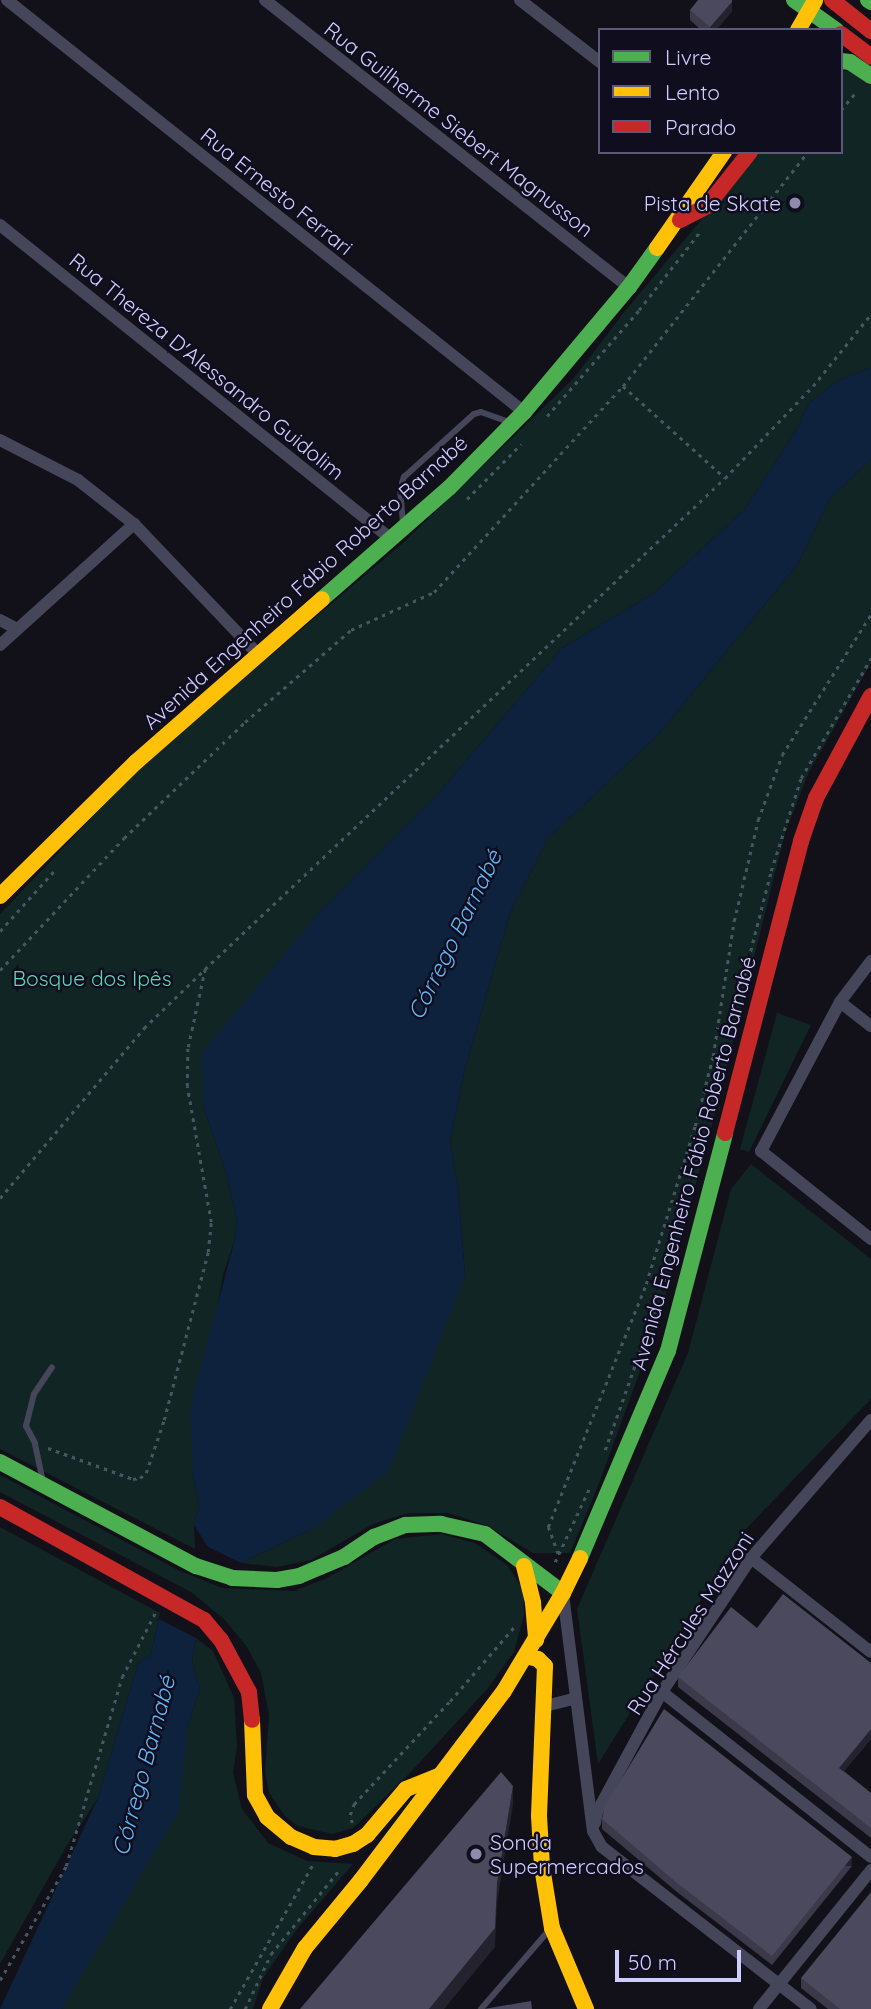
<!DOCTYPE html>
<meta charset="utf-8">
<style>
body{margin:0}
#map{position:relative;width:871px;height:2009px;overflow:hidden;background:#12111a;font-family:Quicksand,sans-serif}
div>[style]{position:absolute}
.green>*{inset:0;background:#102524}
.water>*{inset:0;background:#0e223d}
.path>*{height:2.5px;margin-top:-1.25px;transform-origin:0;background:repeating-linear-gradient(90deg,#485661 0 3.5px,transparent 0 8.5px)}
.lane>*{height:6px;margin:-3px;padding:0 3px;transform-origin:3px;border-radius:3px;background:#46465b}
.street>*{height:12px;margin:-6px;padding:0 6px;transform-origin:6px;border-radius:6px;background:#46465b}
.fast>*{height:16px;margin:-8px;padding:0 8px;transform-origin:8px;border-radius:8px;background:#4caf50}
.slow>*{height:16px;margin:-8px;padding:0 8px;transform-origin:8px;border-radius:8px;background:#ffc107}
.jam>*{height:16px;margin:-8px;padding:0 8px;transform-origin:8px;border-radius:8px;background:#c62828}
.wall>*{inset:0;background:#3b394a}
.shaded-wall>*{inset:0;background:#24222e;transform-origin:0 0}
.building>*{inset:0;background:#4b495d}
.dots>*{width:19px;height:19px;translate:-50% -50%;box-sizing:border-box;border:4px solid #0f0d1e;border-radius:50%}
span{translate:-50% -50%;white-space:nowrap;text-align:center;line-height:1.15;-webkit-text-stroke:5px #0f0d1e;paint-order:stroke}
.street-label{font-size:21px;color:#d0ccfd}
.poi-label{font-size:21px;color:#d0ccfd}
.right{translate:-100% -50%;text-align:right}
.left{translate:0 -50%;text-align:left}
.park-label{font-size:21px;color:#5cd9b4}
.water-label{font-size:23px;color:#5fb8f8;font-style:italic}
.legend{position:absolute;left:598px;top:28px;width:245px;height:126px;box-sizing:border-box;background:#0f0d1e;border:2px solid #5c5977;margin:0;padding:9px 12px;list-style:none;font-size:21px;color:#d0ccfd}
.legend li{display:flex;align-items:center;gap:14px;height:35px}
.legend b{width:35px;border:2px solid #5c5977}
.scale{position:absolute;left:615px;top:1950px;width:126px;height:32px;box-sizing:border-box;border:4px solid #d0ccfd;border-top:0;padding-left:9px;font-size:21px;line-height:24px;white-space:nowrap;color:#d0ccfd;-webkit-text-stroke:5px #0f0d1e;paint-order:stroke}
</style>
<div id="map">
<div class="green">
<i style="clip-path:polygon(841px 71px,852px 71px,871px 85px,871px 367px,836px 382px,809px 403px,795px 432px,744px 510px,654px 593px,562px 648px,442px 789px,321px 910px,203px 1106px,225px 1169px,237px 1219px,235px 1239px,223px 1275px,193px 1447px,193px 1476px,199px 1506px,194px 1525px,195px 1549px,0 1449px,0 914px,143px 764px,404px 542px,573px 379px,625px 311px,758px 152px,841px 152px)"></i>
<i style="clip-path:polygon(871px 459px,871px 663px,809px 772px,785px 833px,712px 1125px,659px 1319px,598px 1486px,570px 1553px,533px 1553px,488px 1526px,448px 1513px,408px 1513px,373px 1524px,311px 1560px,277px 1567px,241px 1563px,312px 1529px,465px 1275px,458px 1188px,450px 1140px,466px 1065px,510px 913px,548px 838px,657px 736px,798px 564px,829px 500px)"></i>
<i style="clip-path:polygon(777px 1013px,811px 1025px,749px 1152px,740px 1149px)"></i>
<i style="clip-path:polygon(751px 1164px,871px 1259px,871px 1399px,744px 1531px,598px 1764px,577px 1609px,688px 1353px,731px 1189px)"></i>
<i style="clip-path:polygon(0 1475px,178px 1570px,222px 1588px,294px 1591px,327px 1578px,395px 1539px,441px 1534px,475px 1543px,507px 1565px,523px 1590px,524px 1615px,514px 1652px,488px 1688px,410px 1773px,353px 1828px,332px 1834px,298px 1826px,285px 1816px,269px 1793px,265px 1772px,269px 1715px,261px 1673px,247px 1647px,225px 1620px,191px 1592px,0 1492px)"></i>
<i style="clip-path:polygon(0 1527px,160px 1613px,151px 1654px,138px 1664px,98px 1798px,66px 1847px,0 1964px)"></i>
<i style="clip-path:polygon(196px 1638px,213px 1651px,234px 1698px,237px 1747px,233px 1773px,242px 1809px,268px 1843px,307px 1861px,353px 1864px,297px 1929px,263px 1978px,253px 2009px,62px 2009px,188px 1725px,200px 1690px,192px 1661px)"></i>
</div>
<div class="water">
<i style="clip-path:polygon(871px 367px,871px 459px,829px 500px,798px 564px,657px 736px,548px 838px,510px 913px,466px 1065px,450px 1140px,458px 1188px,465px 1275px,389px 1471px,312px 1529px,241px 1563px,208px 1547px,194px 1525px,199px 1506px,193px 1476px,191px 1404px,235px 1239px,237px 1219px,225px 1169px,203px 1106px,202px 1053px,321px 910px,442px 789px,562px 648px,654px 593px,744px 510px,795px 432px,809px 403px,836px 382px)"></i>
<i style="clip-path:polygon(159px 1619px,196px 1638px,192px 1661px,200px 1690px,188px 1725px,178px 1812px,62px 2009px,0 2009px,98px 1798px,138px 1664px,151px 1654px)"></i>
</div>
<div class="path">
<i style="left:841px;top:110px;width:25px;rotate:-50deg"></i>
<i style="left:623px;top:386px;width:137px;rotate:42deg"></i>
<i style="left:547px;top:416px;width:140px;rotate:-49deg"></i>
<i style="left:639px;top:310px;width:98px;rotate:-52.1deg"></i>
<i style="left:467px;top:499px;width:77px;rotate:-45.5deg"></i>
<i style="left:0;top:931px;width:81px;rotate:-48deg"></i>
<i style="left:0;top:970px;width:181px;rotate:-46.8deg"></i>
<i style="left:124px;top:838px;width:168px;rotate:-43.8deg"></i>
<i style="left:245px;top:722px;width:140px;rotate:-41deg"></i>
<i style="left:351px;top:630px;width:91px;rotate:-24.6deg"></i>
<i style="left:434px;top:592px;width:280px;rotate:-47.5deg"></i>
<i style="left:623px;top:386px;width:298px;rotate:-51.7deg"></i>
<i style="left:742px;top:984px;width:117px;rotate:-75.6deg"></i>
<i style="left:771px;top:871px;width:98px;rotate:-72.1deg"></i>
<i style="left:801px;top:778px;width:139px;rotate:-59.7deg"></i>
<i style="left:0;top:1198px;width:223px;rotate:-49.7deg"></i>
<i style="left:144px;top:1028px;width:82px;rotate:-44deg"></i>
<i style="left:48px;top:1448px;width:90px;rotate:20deg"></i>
<i style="left:133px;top:1479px;width:7px;rotate:-8deg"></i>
<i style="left:140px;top:1478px;width:8px;rotate:-40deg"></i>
<i style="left:146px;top:1473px;width:56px;rotate:-71.2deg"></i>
<i style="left:164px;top:1420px;width:174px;rotate:-75.3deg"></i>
<i style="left:208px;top:1252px;width:30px;rotate:-84deg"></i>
<i style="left:211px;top:1222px;width:138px;rotate:-100deg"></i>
<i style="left:187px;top:1086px;width:39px;rotate:-89deg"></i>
<i style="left:188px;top:1047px;width:80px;rotate:-77.7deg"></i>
<i style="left:205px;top:969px;width:715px;rotate:-43.36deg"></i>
<i style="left:725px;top:478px;width:127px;rotate:-46.3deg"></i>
<i style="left:813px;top:386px;width:92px;rotate:-51.1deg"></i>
<i style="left:605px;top:1450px;width:186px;rotate:-70.5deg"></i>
<i style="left:558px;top:1554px;width:29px;rotate:-110deg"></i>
<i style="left:548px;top:1527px;width:262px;rotate:-68deg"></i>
<i style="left:646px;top:1284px;width:165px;rotate:-72.8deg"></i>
<i style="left:695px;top:1126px;width:72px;rotate:-75.6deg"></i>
<i style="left:713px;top:1056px;width:137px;rotate:-81.2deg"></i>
<i style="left:734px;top:921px;width:104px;rotate:-76.6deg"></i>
<i style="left:758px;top:820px;width:69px;rotate:-69.7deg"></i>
<i style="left:782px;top:755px;width:167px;rotate:-57.7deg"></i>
<i style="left:555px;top:1562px;width:81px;rotate:-65deg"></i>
<i style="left:352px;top:1823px;width:8px;rotate:-104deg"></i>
<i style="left:350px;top:1815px;width:12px;rotate:-70deg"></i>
<i style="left:354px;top:1804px;width:141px;rotate:-47deg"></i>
<i style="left:450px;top:1701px;width:98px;rotate:-49.1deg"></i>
<i style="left:0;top:1980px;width:132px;rotate:-59.9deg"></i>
<i style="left:66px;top:1866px;width:197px;rotate:-73.5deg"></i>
<i style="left:122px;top:1677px;width:72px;rotate:-62.7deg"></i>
<i style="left:230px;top:2009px;width:165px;rotate:-60.2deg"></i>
<i style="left:245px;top:2009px;width:61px;rotate:-64.7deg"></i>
<i style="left:271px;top:1954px;width:109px;rotate:-50.9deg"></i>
</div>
<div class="lane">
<i style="left:403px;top:523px;width:34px;rotate:-95deg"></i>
<i style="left:400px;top:489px;width:13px;rotate:-72deg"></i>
<i style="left:404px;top:477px;width:94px;rotate:-42deg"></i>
<i style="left:474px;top:414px;width:7px;rotate:-16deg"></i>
<i style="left:481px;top:412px;width:30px;rotate:20deg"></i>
<i style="left:42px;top:1477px;width:35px;rotate:-102deg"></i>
<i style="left:35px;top:1443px;width:19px;rotate:-118deg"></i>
<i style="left:26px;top:1426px;width:33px;rotate:-76deg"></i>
<i style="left:34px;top:1394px;width:32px;rotate:-56deg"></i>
<i style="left:481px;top:2009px;width:106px;rotate:-49.2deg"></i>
</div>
<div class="street">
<i style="left:7px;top:0;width:661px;rotate:38.55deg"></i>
<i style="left:265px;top:0;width:464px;rotate:38.3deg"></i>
<i style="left:520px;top:0;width:101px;rotate:37.8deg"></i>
<i style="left:0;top:225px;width:500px;rotate:38.75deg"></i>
<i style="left:0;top:440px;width:88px;rotate:27.1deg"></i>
<i style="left:78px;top:480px;width:71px;rotate:38.2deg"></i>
<i style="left:134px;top:524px;width:180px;rotate:46.4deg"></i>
<i style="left:0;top:620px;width:19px;rotate:28deg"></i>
<i style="left:0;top:645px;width:181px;rotate:-42.1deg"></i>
<i style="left:871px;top:961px;width:51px;rotate:127.1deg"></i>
<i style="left:840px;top:1002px;width:169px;rotate:117.9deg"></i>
<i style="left:761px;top:1151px;width:141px;rotate:38.7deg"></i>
<i style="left:840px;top:1002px;width:39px;rotate:38deg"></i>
<i style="left:751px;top:1558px;width:152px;rotate:38.1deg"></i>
<i style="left:563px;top:1594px;width:239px;rotate:82.8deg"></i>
<i style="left:593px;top:1831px;width:18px;rotate:61deg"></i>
<i style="left:602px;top:1847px;width:264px;rotate:37.8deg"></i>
<i style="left:662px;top:1692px;width:266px;rotate:38.3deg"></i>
<i style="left:545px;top:1706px;width:32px;rotate:-14deg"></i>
<i style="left:595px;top:1823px;width:11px;rotate:-80deg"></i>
<i style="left:597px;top:1812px;width:136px;rotate:-61.6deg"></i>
<i style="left:662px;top:1692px;width:161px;rotate:-56.4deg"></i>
<i style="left:751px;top:1558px;width:183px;rotate:-49deg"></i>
<i style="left:759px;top:2009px;width:179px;rotate:-51.1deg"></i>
</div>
<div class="fast">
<i style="left:794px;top:0;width:52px;rotate:35.5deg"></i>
<i style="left:868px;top:0;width:4px;rotate:34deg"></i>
<i style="left:841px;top:61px;width:9px;rotate:6deg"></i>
<i style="left:850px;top:62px;width:25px;rotate:34deg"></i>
<i style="left:322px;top:599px;width:169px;rotate:-41.2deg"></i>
<i style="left:449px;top:488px;width:107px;rotate:-45.4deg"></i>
<i style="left:524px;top:412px;width:163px;rotate:-50deg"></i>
<i style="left:629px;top:287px;width:48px;rotate:-54.3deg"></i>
<i style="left:0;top:1462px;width:222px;rotate:28deg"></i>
<i style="left:196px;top:1566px;width:38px;rotate:18deg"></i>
<i style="left:232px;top:1578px;width:45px;rotate:2.5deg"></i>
<i style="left:277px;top:1580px;width:22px;rotate:-10deg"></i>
<i style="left:299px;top:1576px;width:49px;rotate:-22.9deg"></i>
<i style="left:344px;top:1557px;width:36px;rotate:-34deg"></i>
<i style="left:374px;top:1537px;width:34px;rotate:-21deg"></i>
<i style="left:406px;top:1525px;width:35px;rotate:-2deg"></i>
<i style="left:441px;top:1524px;width:45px;rotate:12.8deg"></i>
<i style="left:485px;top:1534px;width:98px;rotate:37.1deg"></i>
<i style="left:580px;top:1558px;width:225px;rotate:-67deg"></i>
<i style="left:668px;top:1351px;width:225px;rotate:-75.3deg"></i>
</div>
<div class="slow">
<i style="left:798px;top:30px;width:34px;rotate:-60deg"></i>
<i style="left:657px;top:248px;width:117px;rotate:-55.1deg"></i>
<i style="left:0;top:896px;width:191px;rotate:-44.6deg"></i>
<i style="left:136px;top:762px;width:247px;rotate:-41.2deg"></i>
<i style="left:524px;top:1566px;width:38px;rotate:76deg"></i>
<i style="left:533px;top:1603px;width:37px;rotate:85deg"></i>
<i style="left:526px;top:1656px;width:12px;rotate:14deg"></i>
<i style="left:538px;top:1659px;width:10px;rotate:45deg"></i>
<i style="left:545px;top:1666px;width:150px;rotate:92.3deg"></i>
<i style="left:539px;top:1816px;width:51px;rotate:86.6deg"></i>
<i style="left:542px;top:1867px;width:62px;rotate:80.7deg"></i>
<i style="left:552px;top:1928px;width:88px;rotate:67.2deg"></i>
<i style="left:252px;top:1720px;width:75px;rotate:87.7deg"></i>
<i style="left:255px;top:1795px;width:25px;rotate:61deg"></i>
<i style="left:267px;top:1817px;width:31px;rotate:40deg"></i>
<i style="left:291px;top:1837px;width:25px;rotate:23deg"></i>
<i style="left:314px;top:1847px;width:21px;rotate:5deg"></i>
<i style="left:335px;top:1849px;width:19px;rotate:-16deg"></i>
<i style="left:353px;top:1844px;width:17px;rotate:-33deg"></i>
<i style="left:367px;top:1835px;width:60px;rotate:-49.7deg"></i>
<i style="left:406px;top:1789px;width:35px;rotate:-22deg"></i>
<i style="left:270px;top:2009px;width:70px;rotate:-60.2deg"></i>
<i style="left:305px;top:1948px;width:88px;rotate:-50.5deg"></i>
<i style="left:361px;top:1880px;width:237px;rotate:-52.9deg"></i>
<i style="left:504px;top:1691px;width:114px;rotate:-59deg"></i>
<i style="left:563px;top:1593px;width:39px;rotate:-64deg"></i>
</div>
<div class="jam">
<i style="left:832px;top:0;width:50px;rotate:38.5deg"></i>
<i style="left:841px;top:34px;width:38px;rotate:37deg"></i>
<i style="left:680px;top:220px;width:30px;rotate:-27deg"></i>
<i style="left:707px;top:206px;width:69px;rotate:-51.5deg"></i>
<i style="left:725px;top:1133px;width:302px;rotate:-75.4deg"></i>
<i style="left:801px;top:841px;width:46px;rotate:-70.8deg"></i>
<i style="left:816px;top:798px;width:116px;rotate:-61.7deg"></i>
<i style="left:0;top:1507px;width:233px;rotate:29deg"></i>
<i style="left:204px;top:1620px;width:26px;rotate:50deg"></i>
<i style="left:221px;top:1640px;width:59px;rotate:61.7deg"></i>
<i style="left:249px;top:1692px;width:28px;rotate:84deg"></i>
</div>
<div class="wall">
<i style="clip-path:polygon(690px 10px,732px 11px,716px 30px,701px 30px,690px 20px)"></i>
<i style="clip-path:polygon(757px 1628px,871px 1663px,871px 1739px,844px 1771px,871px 1793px,871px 1838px,678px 1687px,678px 1677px)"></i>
<i style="clip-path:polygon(602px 1819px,852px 1866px,772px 1965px,677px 1892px,602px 1829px)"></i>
<i style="clip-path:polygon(801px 1978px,871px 2009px,828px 2009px,801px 1988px)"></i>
</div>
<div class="shaded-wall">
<i style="clip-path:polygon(732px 2px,732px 11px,716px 30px,710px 30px,710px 27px)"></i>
<i style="clip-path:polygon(871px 1729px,871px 1739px,839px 1777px,839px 1768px)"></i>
<i style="clip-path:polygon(513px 1786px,513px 1805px,497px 1903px,495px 1947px,444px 2009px,429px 2009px,497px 1884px)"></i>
<i style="left:852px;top:1857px;width:9px;height:127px;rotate:90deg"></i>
</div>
<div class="building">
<i style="clip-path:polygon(698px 0,732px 0,732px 2px,710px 27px,690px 10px)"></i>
<i style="clip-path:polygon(783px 1594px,871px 1663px,871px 1729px,839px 1768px,871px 1793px,871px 1828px,678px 1677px,731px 1607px,757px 1628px)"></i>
<i style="clip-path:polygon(664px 1709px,852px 1857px,772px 1956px,677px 1883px,602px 1819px,605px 1806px)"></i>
<i style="clip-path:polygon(501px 1772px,513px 1786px,497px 1884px,495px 1928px,429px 2009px,300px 2009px)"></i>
<i style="clip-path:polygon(871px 1892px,871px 2009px,840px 2009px,801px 1978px)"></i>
<i style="clip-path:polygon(531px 2001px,532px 2009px,484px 2009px)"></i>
</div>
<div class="dots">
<i style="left:795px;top:203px;background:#8e8bae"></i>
<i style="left:476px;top:1854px;background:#8e8bae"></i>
</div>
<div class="street-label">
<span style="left:459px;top:129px;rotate:38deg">Rua Guilherme Siebert Magnusson</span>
<span style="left:277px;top:191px;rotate:39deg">Rua Ernesto Ferrari</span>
<span style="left:207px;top:366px;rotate:39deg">Rua Thereza D'Alessandro Guidolim</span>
<span style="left:305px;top:582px;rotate:-42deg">Avenida Engenheiro Fábio Roberto Barnabé</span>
<span style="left:693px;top:1163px;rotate:-75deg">Avenida Engenheiro Fábio Roberto Barnabé</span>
<span style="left:690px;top:1623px;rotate:-57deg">Rua Hércules Mazzoni</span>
</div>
<div class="poi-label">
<span class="right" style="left:781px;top:203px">Pista de Skate</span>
<span class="left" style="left:490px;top:1854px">Sonda<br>Supermercados</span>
</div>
<div class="park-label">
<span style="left:92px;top:978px">Bosque dos Ipês</span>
</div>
<div class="water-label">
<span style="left:455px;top:935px;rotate:-64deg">Córrego Barnabé</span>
<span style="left:144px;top:1766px;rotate:-75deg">Córrego Barnabé</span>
</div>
<ul class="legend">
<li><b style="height:9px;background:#4caf50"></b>Livre</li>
<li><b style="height:9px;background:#ffc107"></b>Lento</li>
<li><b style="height:9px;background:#c62828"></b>Parado</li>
</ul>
<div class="scale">50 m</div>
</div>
